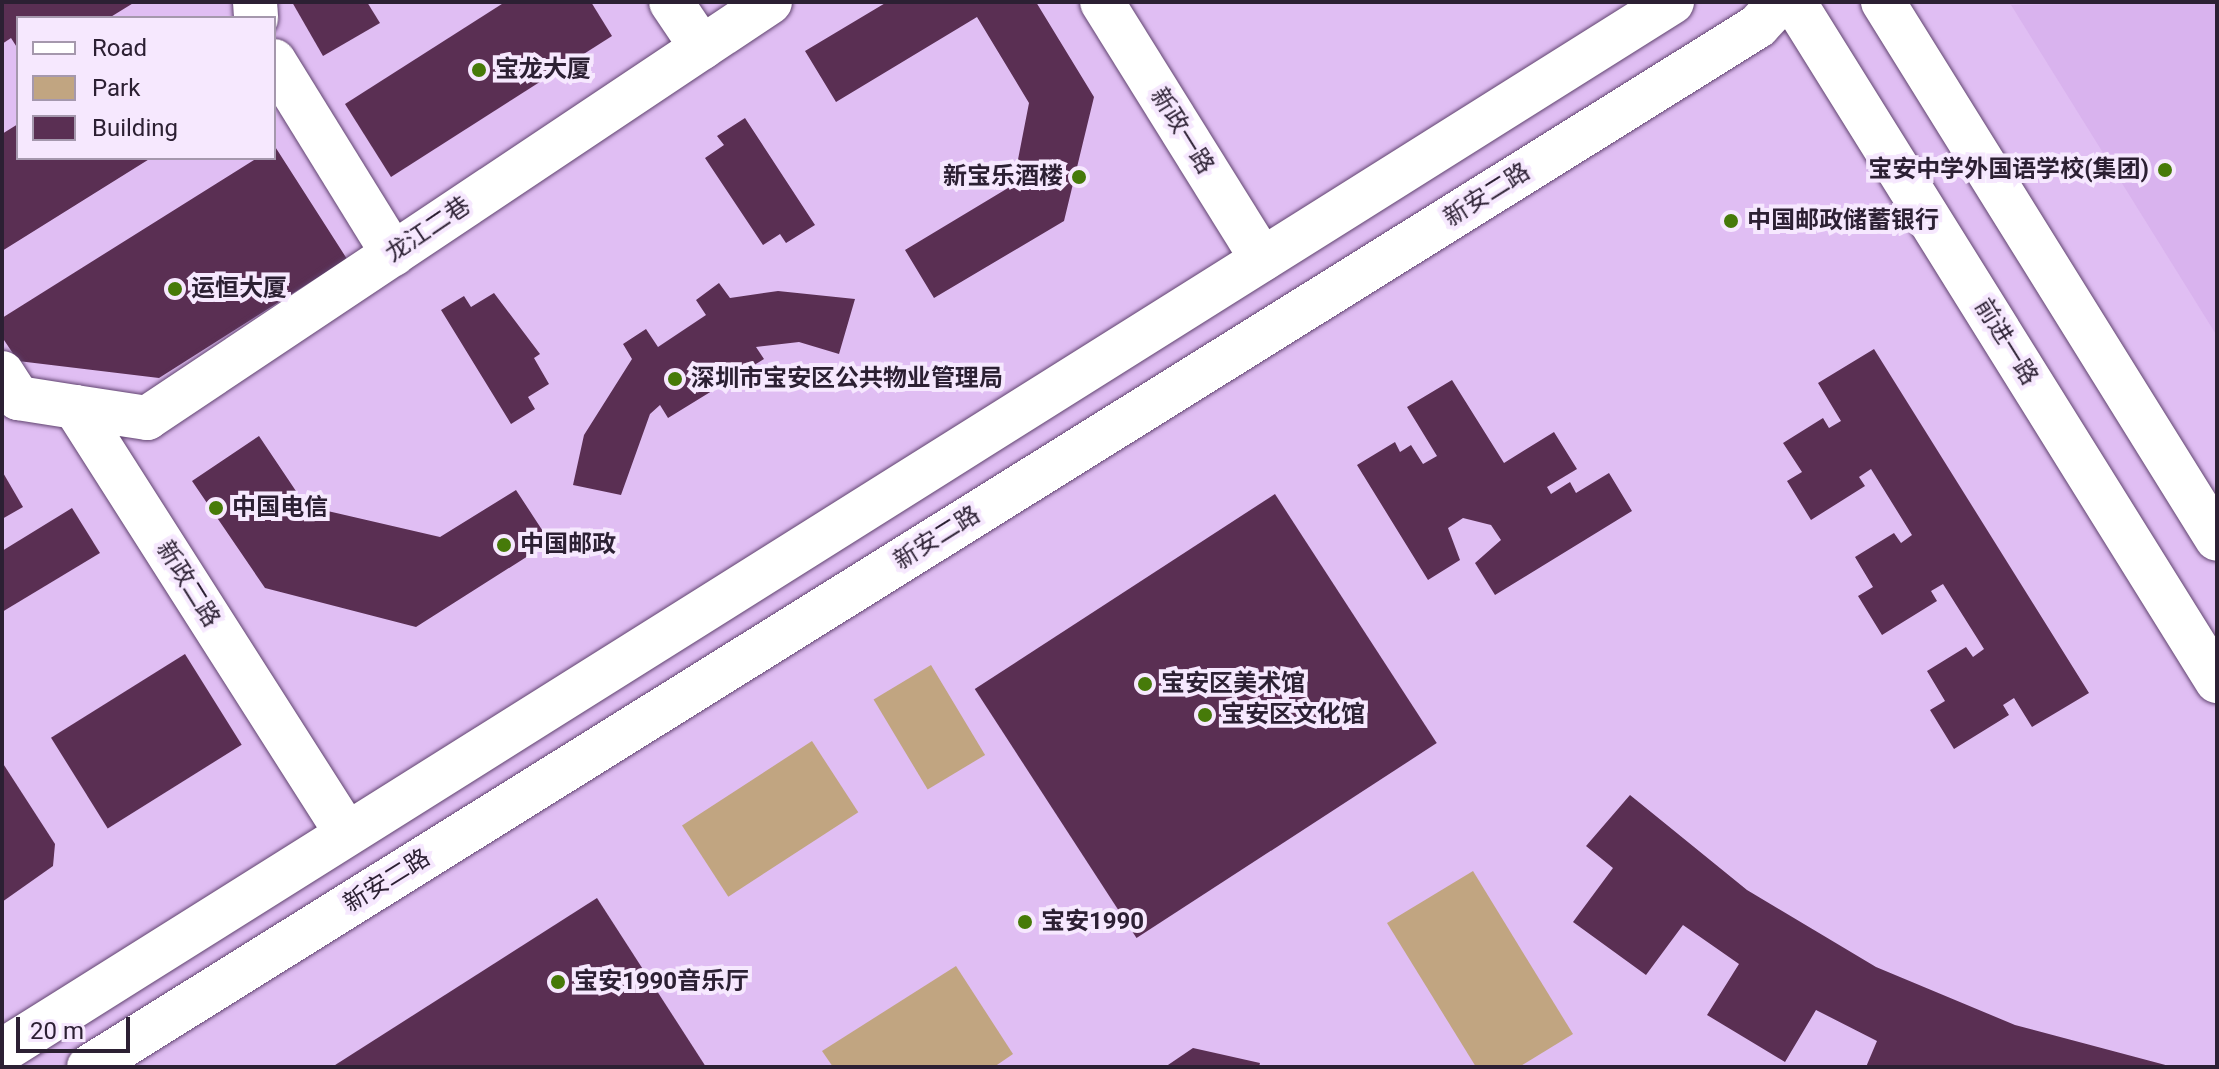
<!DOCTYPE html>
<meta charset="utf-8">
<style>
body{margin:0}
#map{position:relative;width:2219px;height:1069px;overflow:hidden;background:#e0bef3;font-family:Roboto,"Noto Sans SC",sans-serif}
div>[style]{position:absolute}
.built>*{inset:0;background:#d9b3ee}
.green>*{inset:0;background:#c1a581;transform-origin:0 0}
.building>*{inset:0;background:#5a2f53;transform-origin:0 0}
.roads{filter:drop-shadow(0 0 2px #60436f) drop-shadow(0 0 2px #60436f)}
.minor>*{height:44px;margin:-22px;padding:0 22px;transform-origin:22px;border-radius:22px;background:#fff}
.major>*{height:44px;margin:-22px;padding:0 22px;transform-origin:22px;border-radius:22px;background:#fff}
.dots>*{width:22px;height:22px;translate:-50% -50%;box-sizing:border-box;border:4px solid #f6e8fe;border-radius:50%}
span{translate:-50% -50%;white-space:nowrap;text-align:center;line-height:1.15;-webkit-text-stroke:8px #f6e8fe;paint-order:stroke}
.poi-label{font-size:24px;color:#2c2033;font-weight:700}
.left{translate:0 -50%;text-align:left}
.right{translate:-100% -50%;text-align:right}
.street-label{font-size:24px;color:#2c2033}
.frame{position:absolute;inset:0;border:4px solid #2c2033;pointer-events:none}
.legend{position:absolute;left:16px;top:16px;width:260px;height:144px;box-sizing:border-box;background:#f6e8fe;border:2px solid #a598ad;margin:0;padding:10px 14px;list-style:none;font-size:24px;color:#2c2033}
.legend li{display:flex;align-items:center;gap:16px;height:40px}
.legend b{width:40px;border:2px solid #a598ad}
.scale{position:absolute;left:16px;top:1017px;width:114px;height:36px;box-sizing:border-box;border:4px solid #2c2033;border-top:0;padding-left:10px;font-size:24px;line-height:28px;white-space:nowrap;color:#2c2033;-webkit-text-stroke:6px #f6e8fe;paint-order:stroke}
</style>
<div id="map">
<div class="built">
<i style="clip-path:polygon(2217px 2px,2217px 336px,2011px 5px)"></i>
</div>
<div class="green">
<i style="left:931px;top:665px;width:105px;height:67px;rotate:59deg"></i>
<i style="left:812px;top:741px;width:85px;height:155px;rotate:57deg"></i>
<i style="clip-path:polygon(1473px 871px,1573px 1034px,1519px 1067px,1476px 1067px,1387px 923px)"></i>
<i style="clip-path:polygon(956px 966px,1013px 1054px,994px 1067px,833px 1067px,822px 1051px)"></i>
</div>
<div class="building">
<i style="clip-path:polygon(2px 2px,135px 2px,109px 18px,18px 18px,18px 49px,11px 38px,2px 44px)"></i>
<i style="clip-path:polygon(292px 2px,367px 2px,380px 23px,323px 56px)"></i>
<i style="clip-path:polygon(505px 2px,591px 2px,612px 36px,391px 177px,345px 104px)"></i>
<i style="clip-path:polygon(887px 2px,1036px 2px,1094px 97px,1064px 221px,934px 298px,905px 250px,1013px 185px,1029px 103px,977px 17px,836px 102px,805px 51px)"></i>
<i style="clip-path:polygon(745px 118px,815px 225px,786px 243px,780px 234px,763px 245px,705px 158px,724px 145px,717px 136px)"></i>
<i style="clip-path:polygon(18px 124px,18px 158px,151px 158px,2px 251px,2px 134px)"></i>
<i style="clip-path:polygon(274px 145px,347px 259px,159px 378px,18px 361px,2px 337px,2px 318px,257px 158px,274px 158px)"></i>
<i style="clip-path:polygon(719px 283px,730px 298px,778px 291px,855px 299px,839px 354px,799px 342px,756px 347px,764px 359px,668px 418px,660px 405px,650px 414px,621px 495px,573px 485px,584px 435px,632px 359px,623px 344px,646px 329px,658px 347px,706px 315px,696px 300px)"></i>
<i style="clip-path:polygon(494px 293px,540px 354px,534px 358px,549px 384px,528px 397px,535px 409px,511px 424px,441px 310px,464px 296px,471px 307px)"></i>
<i style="clip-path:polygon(1874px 349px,2089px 693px,2032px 727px,2014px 698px,2003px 705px,2009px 715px,1954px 749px,1930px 710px,1945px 701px,1927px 671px,1966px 647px,1973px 657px,1984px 649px,1943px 584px,1931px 591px,1937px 601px,1882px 635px,1858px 596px,1873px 587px,1855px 557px,1894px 533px,1901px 543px,1912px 535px,1871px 469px,1859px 477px,1865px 486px,1811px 520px,1787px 481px,1802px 472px,1783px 443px,1823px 418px,1829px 428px,1841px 421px,1818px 383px)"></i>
<i style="clip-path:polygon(1452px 380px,1504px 463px,1554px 432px,1577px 469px,1547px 487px,1551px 494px,1570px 482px,1576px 493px,1609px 473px,1632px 511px,1495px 595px,1475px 563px,1501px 540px,1491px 525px,1463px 518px,1448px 528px,1460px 560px,1428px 580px,1357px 465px,1395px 442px,1400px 452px,1411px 445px,1423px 464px,1437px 456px,1407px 407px)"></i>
<i style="clip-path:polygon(259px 436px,306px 506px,440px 537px,516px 490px,550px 542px,416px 627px,265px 588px,192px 481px)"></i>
<i style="clip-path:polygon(2px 471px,23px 507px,2px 519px)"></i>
<i style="left:1275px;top:494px;width:297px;height:358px;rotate:57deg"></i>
<i style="clip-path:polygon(72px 508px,100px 553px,2px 612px,2px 551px)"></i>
<i style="left:185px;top:654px;width:107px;height:158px;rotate:58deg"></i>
<i style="clip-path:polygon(2px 762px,55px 844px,53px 866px,2px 902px)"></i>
<i style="clip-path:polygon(1630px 795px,1747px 890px,1876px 967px,2015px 1025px,2173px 1067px,1866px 1067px,1877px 1041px,1816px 1010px,1785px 1062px,1707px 1015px,1739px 964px,1683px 925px,1646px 975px,1573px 922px,1613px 868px,1586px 846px)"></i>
<i style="clip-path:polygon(597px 898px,706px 1067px,332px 1067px)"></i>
<i style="clip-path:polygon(1193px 1048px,1260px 1063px,1259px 1067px,1165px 1067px)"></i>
</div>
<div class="roads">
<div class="minor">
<i style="left:255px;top:2px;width:16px;rotate:86deg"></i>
<i style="left:671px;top:2px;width:55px;rotate:56deg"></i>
<i style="left:1102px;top:2px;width:303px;rotate:58.1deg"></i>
<i style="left:274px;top:61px;width:227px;rotate:58.3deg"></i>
<i style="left:2px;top:373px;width:30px;rotate:57deg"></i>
<i style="left:18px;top:398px;width:58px;rotate:9deg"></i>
<i style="left:75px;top:407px;width:506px;rotate:57.5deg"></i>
<i style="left:75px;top:407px;width:73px;rotate:8.7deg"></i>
<i style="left:147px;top:418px;width:749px;rotate:-33.73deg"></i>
</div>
<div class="major">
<i style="left:1794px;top:2px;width:800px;rotate:58.08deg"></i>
<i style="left:1883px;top:2px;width:632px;rotate:58.12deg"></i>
<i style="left:2px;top:1051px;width:1972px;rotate:-32.13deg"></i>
<i style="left:89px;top:1067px;width:1967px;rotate:-31.95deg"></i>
<i style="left:1758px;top:26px;width:33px;rotate:-47deg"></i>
</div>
</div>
<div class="dots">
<i style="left:479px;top:70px;background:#467a09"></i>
<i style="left:2165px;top:170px;background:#467a09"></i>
<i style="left:1079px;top:177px;background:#467a09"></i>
<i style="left:1731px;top:221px;background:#467a09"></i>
<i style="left:175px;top:289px;background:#467a09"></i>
<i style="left:675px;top:379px;background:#467a09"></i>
<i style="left:216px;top:508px;background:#467a09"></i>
<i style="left:504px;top:545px;background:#467a09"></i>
<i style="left:1145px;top:684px;background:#467a09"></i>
<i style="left:1205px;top:715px;background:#467a09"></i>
<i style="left:1025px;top:922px;background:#467a09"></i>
<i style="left:558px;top:982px;background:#467a09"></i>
</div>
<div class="poi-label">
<span class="left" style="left:495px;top:70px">宝龙大厦</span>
<span class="right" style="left:2149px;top:170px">宝安中学外国语学校(集团)</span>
<span class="right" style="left:1063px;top:177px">新宝乐酒楼</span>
<span class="left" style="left:1747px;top:221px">中国邮政储蓄银行</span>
<span class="left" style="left:191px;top:289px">运恒大厦</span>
<span class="left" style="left:691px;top:379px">深圳市宝安区公共物业管理局</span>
<span class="left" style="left:232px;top:508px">中国电信</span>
<span class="left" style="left:520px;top:545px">中国邮政</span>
<span class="left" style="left:1161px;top:684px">宝安区美术馆</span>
<span class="left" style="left:1221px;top:715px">宝安区文化馆</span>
<span class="left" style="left:1041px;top:922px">宝安1990</span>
<span class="left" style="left:574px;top:982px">宝安1990音乐厅</span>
</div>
<div class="street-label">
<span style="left:1182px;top:131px;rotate:58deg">新政一路</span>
<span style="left:1487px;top:195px;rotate:-32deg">新安二路</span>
<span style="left:428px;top:230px;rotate:-34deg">龙江二巷</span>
<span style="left:2006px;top:342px;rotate:58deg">前进一路</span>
<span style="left:937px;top:538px;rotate:-32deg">新安二路</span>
<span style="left:188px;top:584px;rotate:58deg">新政二路</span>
<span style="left:387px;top:881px;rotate:-32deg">新安二路</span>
</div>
<div class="frame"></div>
<ul class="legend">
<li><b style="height:10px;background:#fff"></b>Road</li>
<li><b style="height:22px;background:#c1a581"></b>Park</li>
<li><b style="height:22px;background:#5a2f53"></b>Building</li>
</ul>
<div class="scale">20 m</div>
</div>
